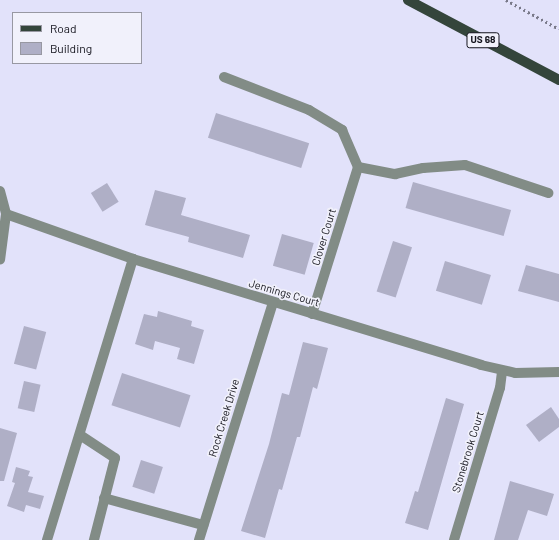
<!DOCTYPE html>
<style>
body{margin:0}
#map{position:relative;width:559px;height:540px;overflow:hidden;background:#e2e2fa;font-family:Barlow,sans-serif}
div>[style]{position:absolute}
.building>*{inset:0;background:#afafc6;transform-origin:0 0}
.path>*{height:2.5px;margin-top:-1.25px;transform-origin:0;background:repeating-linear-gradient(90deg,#797989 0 2px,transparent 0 5px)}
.minor>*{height:10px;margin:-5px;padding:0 5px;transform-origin:5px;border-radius:5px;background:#828c86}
.major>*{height:10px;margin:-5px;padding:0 5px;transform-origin:5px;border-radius:5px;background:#34453b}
span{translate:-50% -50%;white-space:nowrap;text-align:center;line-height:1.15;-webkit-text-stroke:3.5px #f1f1fb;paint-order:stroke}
.shield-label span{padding:1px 3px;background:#f1f1fb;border:1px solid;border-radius:3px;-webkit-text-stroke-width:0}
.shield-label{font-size:10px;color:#13131c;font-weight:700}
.street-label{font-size:11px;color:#13131c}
.legend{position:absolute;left:12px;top:12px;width:130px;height:52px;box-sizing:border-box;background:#f1f1fb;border:1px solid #9898a2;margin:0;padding:5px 7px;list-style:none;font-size:12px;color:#13131c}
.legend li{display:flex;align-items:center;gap:8px;height:20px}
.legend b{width:20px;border:1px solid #9898a2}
</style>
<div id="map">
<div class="building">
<i style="left:216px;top:113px;width:98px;height:26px;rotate:18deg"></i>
<i style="left:413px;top:182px;width:102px;height:27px;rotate:16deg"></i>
<i style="left:107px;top:183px;width:22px;height:19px;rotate:58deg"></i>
<i style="clip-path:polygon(155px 190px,186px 198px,181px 215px,250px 235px,243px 258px,188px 242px,189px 237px,145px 225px)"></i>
<i style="left:282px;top:234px;width:33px;height:33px;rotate:16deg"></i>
<i style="left:393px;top:241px;width:20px;height:53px;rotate:18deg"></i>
<i style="left:445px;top:261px;width:48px;height:31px;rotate:17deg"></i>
<i style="clip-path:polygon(526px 265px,559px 274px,559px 302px,518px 291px)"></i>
<i style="clip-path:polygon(158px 311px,192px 321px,191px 326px,204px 330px,194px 364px,177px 359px,180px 348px,155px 341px,153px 350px,135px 344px,144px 314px,157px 317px)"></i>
<i style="left:24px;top:326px;width:23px;height:39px;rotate:15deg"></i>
<i style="clip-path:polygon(303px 342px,328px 348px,317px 389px,313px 387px,300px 437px,297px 437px,282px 490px,279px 489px,265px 538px,241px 531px,269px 444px,282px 393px,289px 395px)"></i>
<i style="left:122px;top:373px;width:72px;height:34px;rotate:18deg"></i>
<i style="left:24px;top:381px;width:17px;height:28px;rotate:13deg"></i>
<i style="clip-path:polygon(446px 398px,464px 404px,428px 530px,405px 523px,415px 491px,418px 492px)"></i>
<i style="clip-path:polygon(551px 407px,559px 419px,559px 427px,539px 442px,526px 425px)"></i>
<i style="clip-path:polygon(0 428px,17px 433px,4px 481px,0 481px)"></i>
<i style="left:141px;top:460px;width:23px;height:28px;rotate:18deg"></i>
<i style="clip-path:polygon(16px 467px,30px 471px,28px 476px,33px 477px,28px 492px,44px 496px,40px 509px,26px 505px,24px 512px,7px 506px,15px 483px,12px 482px)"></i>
<i style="clip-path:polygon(510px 481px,554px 494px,547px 516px,528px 510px,518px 540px,494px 540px)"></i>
</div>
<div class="path">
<i style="left:506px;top:0;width:60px;rotate:28.7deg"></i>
</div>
<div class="minor">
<i style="left:224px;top:77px;width:91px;rotate:21.2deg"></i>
<i style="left:309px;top:110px;width:39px;rotate:31deg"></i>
<i style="left:342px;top:130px;width:40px;rotate:66.6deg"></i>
<i style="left:358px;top:167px;width:38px;rotate:11deg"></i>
<i style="left:395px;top:174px;width:29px;rotate:-12deg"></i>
<i style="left:423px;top:168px;width:42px;rotate:-4.1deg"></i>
<i style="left:465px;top:165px;width:88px;rotate:18.6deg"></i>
<i style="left:0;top:191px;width:24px;rotate:75deg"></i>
<i style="left:6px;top:214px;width:46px;rotate:97.4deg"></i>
<i style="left:6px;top:214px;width:135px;rotate:19.5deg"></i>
<i style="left:133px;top:259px;width:364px;rotate:16.9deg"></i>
<i style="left:481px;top:365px;width:35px;rotate:13deg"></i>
<i style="left:515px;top:373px;width:44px;rotate:-1.3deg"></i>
<i style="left:312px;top:314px;width:154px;rotate:-72.6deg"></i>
<i style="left:80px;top:435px;width:42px;rotate:33.3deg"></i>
<i style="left:115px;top:458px;width:85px;rotate:104.4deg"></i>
<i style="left:104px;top:498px;width:103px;rotate:15.3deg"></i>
<i style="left:47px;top:540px;width:294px;rotate:-73deg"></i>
<i style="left:199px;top:540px;width:248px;rotate:-72.7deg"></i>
<i style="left:454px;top:540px;width:159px;rotate:-73.2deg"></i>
<i style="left:500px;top:388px;width:17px;rotate:-83deg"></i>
</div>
<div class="major">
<i style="left:408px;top:0;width:171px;rotate:27.9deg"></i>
</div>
<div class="shield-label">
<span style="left:483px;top:40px">US 68</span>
</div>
<div class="street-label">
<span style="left:324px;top:237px;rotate:-73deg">Clover Court</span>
<span style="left:284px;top:293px;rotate:16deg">Jennings Court</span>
<span style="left:224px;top:418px;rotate:-73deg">Rock Creek Drive</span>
<span style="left:468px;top:452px;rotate:-73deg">Stonebrook Court</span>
</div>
<ul class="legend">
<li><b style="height:5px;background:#34453b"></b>Road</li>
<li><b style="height:11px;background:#afafc6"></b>Building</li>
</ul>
</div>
